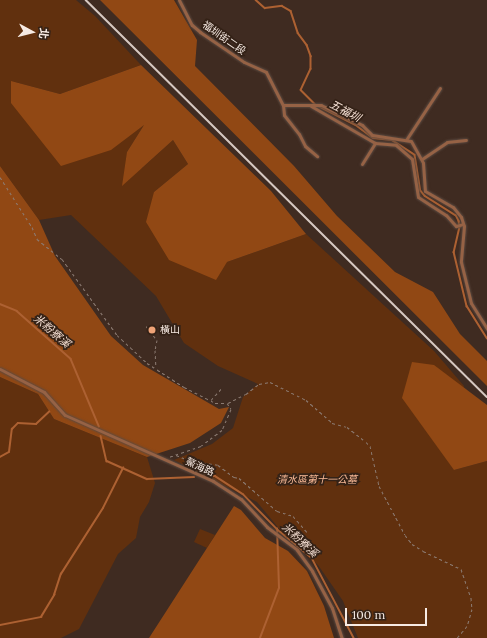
<!DOCTYPE html>
<meta charset="utf-8">
<style>
body{margin:0}
#map{position:relative;width:487px;height:638px;overflow:hidden;background:#3f2b21;font-family:Lora,"Noto Sans TC",serif}
div>[style]{position:absolute}
.green>*{inset:0;background:#61300e}
.forest>*{inset:0;background:#914814}
.stream>*{height:1.5px;margin:-0.75px;padding:0 0.75px;transform-origin:0.75px;border-radius:0.75px;background:#ad6132}
.path>*{height:1px;margin-top:-0.5px;transform-origin:0;background:repeating-linear-gradient(90deg,#8c7b72 0 3px,transparent 0 6px)}
.roads{filter:drop-shadow(0 0 1px #5c4a40) drop-shadow(0 0 1px #5c4a40)}
.service>*{height:3px;margin:-1.5px;padding:0 1.5px;transform-origin:1.5px;border-radius:1.5px;background:#966245}
.rail>*{height:1.5px;margin:-0.75px;padding:0 0.75px;transform-origin:0.75px;border-radius:0.75px;background:#d6c8c1}
.dots>*{width:11px;height:11px;translate:-50% -50%;box-sizing:border-box;border:2px solid #342217;border-radius:50%}
span{translate:-50% -50%;white-space:nowrap;text-align:center;line-height:1.15;-webkit-text-stroke:3.5px #342217;paint-order:stroke}
.street-label{font-size:10px;color:#f7eae3}
.poi-label{font-size:10px;color:#f7eae3}
.left{translate:0 -50%;text-align:left}
.park-label{font-size:10px;color:#fbbb98;font-style:italic}
.water-label{font-size:11px;color:#f5dfd3;font-style:italic}
.north{position:absolute;left:12px;top:12px;width:40px;height:40px;-webkit-text-stroke:3px #342217;paint-order:stroke;rotate:97deg;font-size:11px;font-weight:700;line-height:16px;text-align:center;color:#f7eae3}
.north::after{content:'';display:block;margin:auto;width:14px;height:18px;background:#f7eae3;clip-path:polygon(50% 0,100% 100%,50% 72%,0 100%)}
.scale{position:absolute;left:345px;top:608px;width:82px;height:18px;box-sizing:border-box;border:2px solid #f7eae3;border-top:0;padding-left:5px;font-size:12px;line-height:14px;white-space:nowrap;color:#f7eae3;-webkit-text-stroke:3px #342217;paint-order:stroke}
</style>
<div id="map">
<div class="green">
<i style="clip-path:polygon(0 0,76px 0,95px 16px,141px 65px,60px 94px,11px 81px,144px 125px,127px 152px,142px 168px,173px 140px,188px 164px,154px 192px,227px 262px,306px 234px,434px 351px,464px 386px,454px 470px,487px 461px,487px 638px,358px 638px,343px 601px,318px 565px,282px 532px,257px 502px,174px 460px,212px 444px,233px 428px,243px 397px,258px 384px,218px 366px,184px 343px,156px 296px,71px 215px,39px 220px,0 166px)"></i>
<i style="clip-path:polygon(0 377px,38px 394px,54px 419px,147px 457px,155px 483px,149px 502px,140px 517px,136px 538px,118px 554px,79px 629px,61px 638px,0 638px)"></i>
<i style="clip-path:polygon(200px 529px,215px 535px,207px 548px,194px 542px)"></i>
</div>
<div class="forest">
<i style="clip-path:polygon(100px 0,174px 0,197px 40px,195px 66px,294px 166px,337px 216px,395px 272px,433px 292px,460px 334px,487px 361px,487px 386px)"></i>
<i style="clip-path:polygon(141px 65px,271px 191px,306px 234px,227px 262px,216px 280px,169px 260px,146px 222px,154px 192px,188px 164px,173px 140px,122px 186px,127px 152px,144px 125px,111px 150px,61px 166px,11px 103px,11px 81px,60px 94px)"></i>
<i style="clip-path:polygon(0 166px,39px 220px,55px 256px,111px 336px,143px 365px,219px 409px,229px 407px,221px 423px,190px 443px,147px 457px,54px 419px,38px 394px,0 377px)"></i>
<i style="clip-path:polygon(412px 362px,434px 365px,487px 405px,487px 461px,454px 470px,402px 398px)"></i>
<i style="clip-path:polygon(234px 506px,241px 510px,265px 538px,288px 551px,307px 571px,324px 606px,334px 638px,149px 638px)"></i>
</div>
<div class="stream">
<i style="left:256px;top:0;width:12px;rotate:42deg"></i>
<i style="left:265px;top:8px;width:17px;rotate:-7deg"></i>
<i style="left:282px;top:6px;width:10px;rotate:29deg"></i>
<i style="left:291px;top:11px;width:23px;rotate:72deg"></i>
<i style="left:298px;top:33px;width:15px;rotate:53deg"></i>
<i style="left:307px;top:45px;width:12px;rotate:70deg"></i>
<i style="left:311px;top:56px;width:13px;rotate:90deg"></i>
<i style="left:311px;top:69px;width:23px;rotate:115deg"></i>
<i style="left:301px;top:90px;width:20px;rotate:45deg"></i>
<i style="left:318px;top:106px;width:42px;rotate:26.6deg"></i>
<i style="left:356px;top:125px;width:21px;rotate:37deg"></i>
<i style="left:373px;top:138px;width:19px;rotate:6deg"></i>
<i style="left:392px;top:140px;width:27px;rotate:33deg"></i>
<i style="left:415px;top:155px;width:36px;rotate:81deg"></i>
<i style="left:421px;top:191px;width:6px;rotate:51deg"></i>
<i style="left:425px;top:196px;width:36px;rotate:32deg"></i>
<i style="left:456px;top:215px;width:7px;rotate:63deg"></i>
<i style="left:459px;top:221px;width:6px;rotate:81deg"></i>
<i style="left:460px;top:227px;width:26px;rotate:103deg"></i>
<i style="left:454px;top:252px;width:56px;rotate:76.5deg"></i>
<i style="left:467px;top:306px;width:38px;rotate:58deg"></i>
<i style="left:0;top:304px;width:18px;rotate:22deg"></i>
<i style="left:17px;top:311px;width:72px;rotate:41.6deg"></i>
<i style="left:71px;top:359px;width:73px;rotate:67.3deg"></i>
<i style="left:101px;top:436px;width:26px;rotate:77deg"></i>
<i style="left:107px;top:461px;width:44px;rotate:24.2deg"></i>
<i style="left:147px;top:479px;width:47px;rotate:-2.4deg"></i>
<i style="left:0;top:457px;width:10px;rotate:-29deg"></i>
<i style="left:9px;top:452px;width:23px;rotate:-83deg"></i>
<i style="left:12px;top:429px;width:8px;rotate:-45deg"></i>
<i style="left:18px;top:423px;width:18px;rotate:3deg"></i>
<i style="left:36px;top:424px;width:18px;rotate:-43deg"></i>
<i style="left:211px;top:476px;width:4px"></i>
<i style="left:215px;top:476px;width:33px;rotate:33deg"></i>
<i style="left:243px;top:494px;width:49px;rotate:45.8deg"></i>
<i style="left:277px;top:529px;width:45px;rotate:39.6deg"></i>
<i style="left:312px;top:558px;width:90px;rotate:62.3deg"></i>
<i style="left:0;top:625px;width:42px;rotate:-11deg"></i>
<i style="left:41px;top:617px;width:26px;rotate:-59deg"></i>
<i style="left:54px;top:595px;width:22px;rotate:-72deg"></i>
<i style="left:61px;top:574px;width:78px;rotate:-57.5deg"></i>
<i style="left:103px;top:508px;width:45px;rotate:-63.4deg"></i>
<i style="left:260px;top:638px;width:53px;rotate:-69.2deg"></i>
<i style="left:279px;top:588px;width:59px;rotate:-91.9deg"></i>
</div>
<div class="path">
<i style="left:0;top:177px;width:59px;rotate:57.4deg"></i>
<i style="left:32px;top:227px;width:13px;rotate:67deg"></i>
<i style="left:37px;top:239px;width:32px;rotate:39deg"></i>
<i style="left:62px;top:259px;width:94px;rotate:54.1deg"></i>
<i style="left:117px;top:335px;width:41px;rotate:43deg"></i>
<i style="left:147px;top:363px;width:44px;rotate:33deg"></i>
<i style="left:184px;top:387px;width:35px;rotate:27deg"></i>
<i style="left:215px;top:403px;width:12px"></i>
<i style="left:227px;top:403px;width:7px;rotate:56deg"></i>
<i style="left:231px;top:409px;width:23px;rotate:113deg"></i>
<i style="left:222px;top:430px;width:26px;rotate:143deg"></i>
<i style="left:201px;top:446px;width:34px;rotate:161deg"></i>
<i style="left:146px;top:326px;width:18px;rotate:52deg"></i>
<i style="left:157px;top:340px;width:10px;rotate:101deg"></i>
<i style="left:155px;top:350px;width:17px;rotate:87deg"></i>
<i style="left:211px;top:400px;width:15px;rotate:-48deg"></i>
<i style="left:228px;top:403px;width:20px;rotate:-27deg"></i>
<i style="left:246px;top:394px;width:16px;rotate:-38deg"></i>
<i style="left:259px;top:384px;width:11px;rotate:-10deg"></i>
<i style="left:270px;top:382px;width:40px;rotate:26.6deg"></i>
<i style="left:306px;top:400px;width:35px;rotate:41deg"></i>
<i style="left:332px;top:423px;width:16px;rotate:15deg"></i>
<i style="left:347px;top:427px;width:24px;rotate:38deg"></i>
<i style="left:366px;top:442px;width:6px;rotate:45deg"></i>
<i style="left:370px;top:446px;width:41px;rotate:77.3deg"></i>
<i style="left:379px;top:486px;width:55px;rotate:62deg"></i>
<i style="left:405px;top:535px;width:11px;rotate:52deg"></i>
<i style="left:412px;top:544px;width:13px;rotate:32deg"></i>
<i style="left:423px;top:551px;width:42px;rotate:25.3deg"></i>
<i style="left:461px;top:569px;width:31px;rotate:71deg"></i>
<i style="left:471px;top:598px;width:11px;rotate:85deg"></i>
<i style="left:472px;top:609px;width:18px;rotate:106deg"></i>
<i style="left:467px;top:626px;width:16px;rotate:130deg"></i>
<i style="left:176px;top:455px;width:16px;rotate:22deg"></i>
<i style="left:191px;top:461px;width:27px;rotate:8deg"></i>
<i style="left:218px;top:465px;width:20px;rotate:37deg"></i>
<i style="left:234px;top:477px;width:5px;rotate:11deg"></i>
<i style="left:239px;top:478px;width:50px;rotate:41deg"></i>
<i style="left:277px;top:511px;width:17px;rotate:17deg"></i>
<i style="left:293px;top:516px;width:21px;rotate:49deg"></i>
</div>
<div class="roads">
<div class="service">
<i style="left:179px;top:0;width:28px;rotate:63deg"></i>
<i style="left:192px;top:25px;width:11px;rotate:41deg"></i>
<i style="left:200px;top:32px;width:53px;rotate:34.3deg"></i>
<i style="left:244px;top:62px;width:24px;rotate:24deg"></i>
<i style="left:266px;top:72px;width:37px;rotate:63deg"></i>
<i style="left:283px;top:105px;width:38px"></i>
<i style="left:321px;top:105px;width:46px;rotate:26deg"></i>
<i style="left:362px;top:125px;width:14px;rotate:45deg"></i>
<i style="left:372px;top:135px;width:39px;rotate:9deg"></i>
<i style="left:411px;top:141px;width:25px;rotate:61deg"></i>
<i style="left:423px;top:163px;width:28px;rotate:86deg"></i>
<i style="left:425px;top:191px;width:32px;rotate:30deg"></i>
<i style="left:453px;top:207px;width:13px;rotate:51deg"></i>
<i style="left:461px;top:217px;width:9px;rotate:72deg"></i>
<i style="left:464px;top:226px;width:36px;rotate:95deg"></i>
<i style="left:461px;top:262px;width:42px;rotate:76.3deg"></i>
<i style="left:471px;top:303px;width:31px;rotate:58deg"></i>
<i style="left:283px;top:105px;width:10px;rotate:84deg"></i>
<i style="left:284px;top:115px;width:24px;rotate:52deg"></i>
<i style="left:299px;top:134px;width:13px;rotate:63deg"></i>
<i style="left:305px;top:146px;width:16px;rotate:40deg"></i>
<i style="left:311px;top:106px;width:74px;rotate:30deg"></i>
<i style="left:375px;top:143px;width:21px;rotate:5deg"></i>
<i style="left:396px;top:145px;width:21px;rotate:41deg"></i>
<i style="left:412px;top:159px;width:38px;rotate:81deg"></i>
<i style="left:418px;top:197px;width:33px;rotate:33deg"></i>
<i style="left:446px;top:215px;width:15px;rotate:48deg"></i>
<i style="left:456px;top:226px;width:7px;rotate:-16deg"></i>
<i style="left:406px;top:140px;width:62px;rotate:-56.8deg"></i>
<i style="left:422px;top:159px;width:30px;rotate:-34deg"></i>
<i style="left:447px;top:142px;width:19px;rotate:-6deg"></i>
<i style="left:362px;top:164px;width:25px;rotate:-58deg"></i>
<i style="left:0;top:369px;width:50px;rotate:27.6deg"></i>
<i style="left:44px;top:392px;width:31px;rotate:48deg"></i>
<i style="left:65px;top:415px;width:162px;rotate:24deg"></i>
<i style="left:213px;top:481px;width:33px;rotate:33deg"></i>
<i style="left:241px;top:499px;width:38px;rotate:47deg"></i>
<i style="left:267px;top:527px;width:38px;rotate:37deg"></i>
<i style="left:297px;top:550px;width:26px;rotate:54deg"></i>
<i style="left:312px;top:571px;width:42px;rotate:61.6deg"></i>
<i style="left:332px;top:608px;width:32px;rotate:72deg"></i>
</div>
</div>
<div class="rail">
<i style="left:86px;top:0;width:564px;rotate:44.71deg"></i>
</div>
<div class="dots">
<i style="left:152px;top:330px;background:#efa377"></i>
</div>
<div class="street-label">
<span style="left:224px;top:38px;rotate:35deg">福圳街二段</span>
<span style="left:200px;top:467px;rotate:24deg">鰲海路</span>
</div>
<div class="poi-label">
<span class="left" style="left:160px;top:330px">橫山</span>
</div>
<div class="park-label">
<span style="left:317px;top:480px">清水區第十一公墓</span>
</div>
<div class="water-label">
<span style="left:345px;top:111px;rotate:28deg">五福圳</span>
<span style="left:52px;top:331px;rotate:41deg">米粉寮溪</span>
<span style="left:300px;top:540px;rotate:43deg">米粉寮溪</span>
</div>
<div class="north">北</div>
<div class="scale">100 m</div>
</div>
